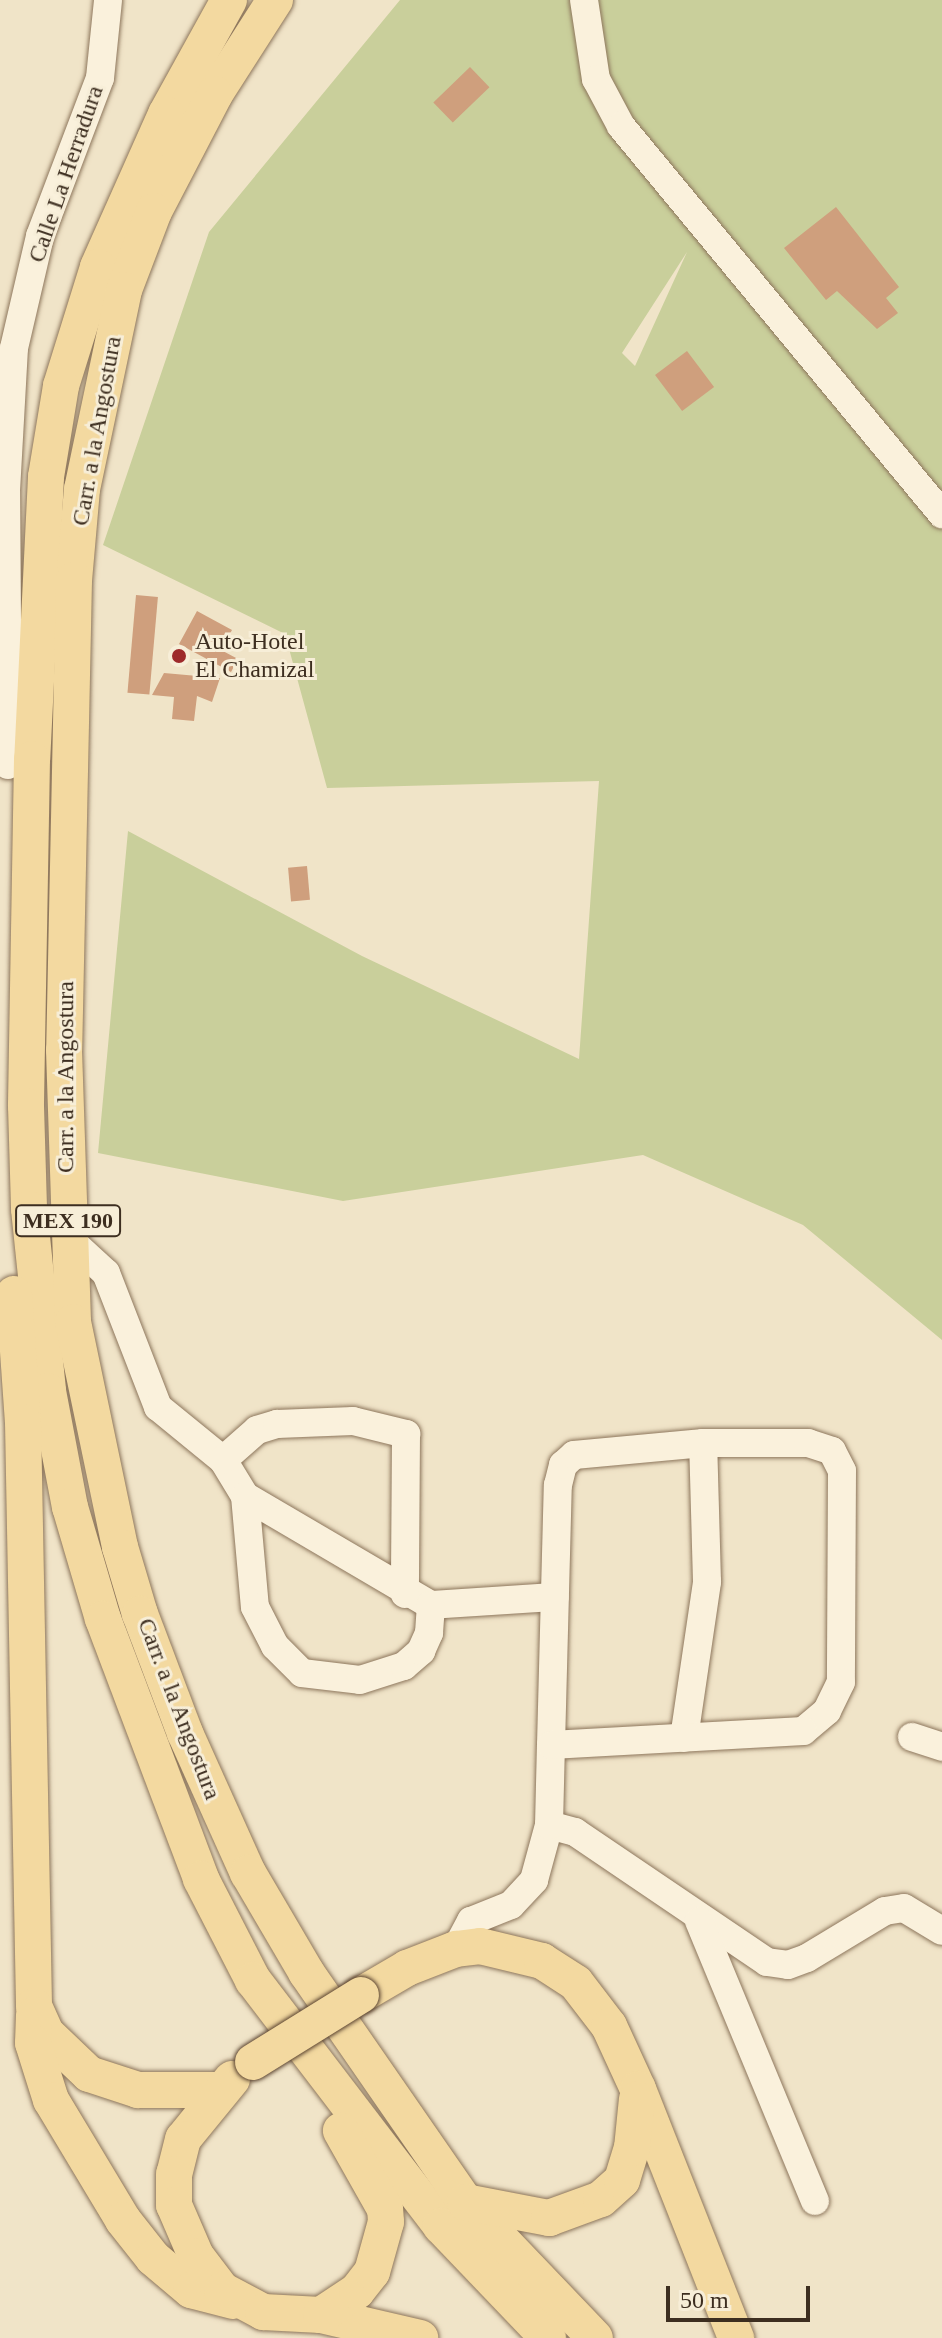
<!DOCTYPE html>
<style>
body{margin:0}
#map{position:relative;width:942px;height:2338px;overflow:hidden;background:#f0e4c8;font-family:"Times New Roman",serif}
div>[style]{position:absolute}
.green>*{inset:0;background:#c9cf9b}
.building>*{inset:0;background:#cf9f7d;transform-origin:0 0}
.roads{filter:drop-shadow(0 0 2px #8d765c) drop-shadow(0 0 2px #8d765c)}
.minor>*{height:28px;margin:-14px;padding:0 14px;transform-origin:14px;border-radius:14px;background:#faf1dc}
.major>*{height:36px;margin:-18px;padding:0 18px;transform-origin:18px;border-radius:18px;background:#f3d9a0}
.bridges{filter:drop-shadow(0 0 2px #5b4430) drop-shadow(0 0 2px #5b4430)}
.major-bridge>*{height:36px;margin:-18px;padding:0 18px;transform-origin:18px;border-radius:18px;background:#f3d9a0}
.dots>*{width:22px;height:22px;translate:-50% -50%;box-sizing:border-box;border:4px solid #f7eed8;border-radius:50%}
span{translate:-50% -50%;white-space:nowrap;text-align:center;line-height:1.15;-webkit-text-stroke:6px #f7eed8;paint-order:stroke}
.shield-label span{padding:2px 6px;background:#f7eed8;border:2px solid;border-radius:6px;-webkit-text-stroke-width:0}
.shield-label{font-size:22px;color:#3d2e20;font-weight:700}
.street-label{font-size:24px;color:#3d2e20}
.poi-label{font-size:24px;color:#3d2e20}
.left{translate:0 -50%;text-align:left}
.scale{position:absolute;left:666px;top:2286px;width:144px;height:36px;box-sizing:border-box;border:4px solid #3d2e20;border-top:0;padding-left:10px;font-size:24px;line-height:28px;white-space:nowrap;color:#3d2e20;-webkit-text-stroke:6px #f7eed8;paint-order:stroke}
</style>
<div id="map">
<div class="green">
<i style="clip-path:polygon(evenodd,400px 0,942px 0,942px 1340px,803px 1225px,643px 1155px,343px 1201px,98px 1153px,128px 831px,362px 956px,579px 1059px,599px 781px,327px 788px,285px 634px,103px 545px,209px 232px,400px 0,687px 252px,635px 366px,622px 353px,687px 252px)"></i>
</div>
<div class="building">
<i style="left:470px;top:67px;width:28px;height:51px;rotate:46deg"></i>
<i style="clip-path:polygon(836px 207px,899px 287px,886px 298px,898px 313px,877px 329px,837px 291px,826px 300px,784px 248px)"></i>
<i style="left:687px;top:351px;width:45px;height:40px;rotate:53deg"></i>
<i style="left:136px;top:595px;width:22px;height:98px;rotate:5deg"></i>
<i style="clip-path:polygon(197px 611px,232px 630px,221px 650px,238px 659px,231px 672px,179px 644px)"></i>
<i style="clip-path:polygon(164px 673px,220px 678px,212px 702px,197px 696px,194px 721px,172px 719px,174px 697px,152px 695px)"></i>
<i style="left:307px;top:866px;width:34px;height:19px;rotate:85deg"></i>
</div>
<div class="roads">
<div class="minor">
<i style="left:584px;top:0;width:80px;rotate:81.4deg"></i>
<i style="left:596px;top:79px;width:53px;rotate:62deg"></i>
<i style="left:621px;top:126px;width:504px;rotate:50.4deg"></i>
<i style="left:8px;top:765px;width:274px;rotate:-90.4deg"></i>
<i style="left:6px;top:491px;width:143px;rotate:-86.8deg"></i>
<i style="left:14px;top:348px;width:115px;rotate:-76.9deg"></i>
<i style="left:40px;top:236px;width:169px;rotate:-69.2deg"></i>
<i style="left:100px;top:78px;width:78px;rotate:-84.1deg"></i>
<i style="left:69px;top:1239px;width:50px;rotate:42.6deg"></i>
<i style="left:106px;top:1273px;width:144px;rotate:68.8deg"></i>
<i style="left:158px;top:1407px;width:84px;rotate:39.2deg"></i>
<i style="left:223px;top:1460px;width:42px;rotate:58.6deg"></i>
<i style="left:245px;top:1496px;width:216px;rotate:30.4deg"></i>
<i style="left:431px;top:1605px;width:124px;rotate:-3.7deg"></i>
<i style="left:223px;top:1460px;width:45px;rotate:-41.4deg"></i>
<i style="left:257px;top:1430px;width:21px;rotate:-17deg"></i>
<i style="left:277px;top:1424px;width:76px;rotate:-2.3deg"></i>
<i style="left:353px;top:1421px;width:55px;rotate:13.8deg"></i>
<i style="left:406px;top:1434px;width:160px;rotate:90.4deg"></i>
<i style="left:245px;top:1496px;width:111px;rotate:84.9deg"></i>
<i style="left:255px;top:1607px;width:44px;rotate:62.9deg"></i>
<i style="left:275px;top:1646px;width:38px;rotate:45deg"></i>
<i style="left:302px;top:1673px;width:58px;rotate:6.9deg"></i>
<i style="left:360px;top:1680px;width:46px;rotate:-17.7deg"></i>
<i style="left:404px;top:1666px;width:23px;rotate:-41deg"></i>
<i style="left:421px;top:1651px;width:20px;rotate:-66deg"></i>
<i style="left:429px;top:1633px;width:28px;rotate:-86deg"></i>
<i style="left:912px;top:1737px;width:32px;rotate:18deg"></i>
<i style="left:684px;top:1738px;width:158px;rotate:-81.6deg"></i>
<i style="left:707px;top:1582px;width:139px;rotate:-91.6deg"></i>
<i style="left:549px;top:1825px;width:27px;rotate:15deg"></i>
<i style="left:575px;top:1832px;width:232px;rotate:34.1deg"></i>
<i style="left:767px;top:1962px;width:21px;rotate:8deg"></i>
<i style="left:788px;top:1965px;width:20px;rotate:-20deg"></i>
<i style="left:807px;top:1958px;width:91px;rotate:-31.1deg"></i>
<i style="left:885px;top:1911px;width:19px;rotate:-9deg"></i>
<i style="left:904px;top:1908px;width:44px;rotate:31.2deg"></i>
<i style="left:699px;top:1921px;width:303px;rotate:67.5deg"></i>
<i style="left:456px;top:1949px;width:32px;rotate:-62deg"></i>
<i style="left:471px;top:1921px;width:43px;rotate:-21.8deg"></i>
<i style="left:511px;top:1905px;width:34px;rotate:-47deg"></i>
<i style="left:534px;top:1880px;width:57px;rotate:-74.7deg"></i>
<i style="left:549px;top:1825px;width:80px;rotate:-88.6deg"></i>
<i style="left:551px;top:1745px;width:260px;rotate:-88.5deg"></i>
<i style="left:558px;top:1485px;width:21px;rotate:-76deg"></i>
<i style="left:563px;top:1465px;width:15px;rotate:-42deg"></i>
<i style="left:574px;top:1455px;width:130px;rotate:-5.3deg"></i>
<i style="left:703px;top:1443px;width:105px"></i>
<i style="left:808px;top:1443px;width:25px;rotate:18deg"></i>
<i style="left:832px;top:1451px;width:22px;rotate:63deg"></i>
<i style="left:842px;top:1471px;width:211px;rotate:90.3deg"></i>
<i style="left:841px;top:1682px;width:32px;rotate:116deg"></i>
<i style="left:827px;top:1711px;width:31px;rotate:140deg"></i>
<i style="left:803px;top:1731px;width:252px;rotate:176.8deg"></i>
</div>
<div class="major">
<i style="left:229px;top:0;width:130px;rotate:118.9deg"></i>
<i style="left:166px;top:114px;width:167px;rotate:114deg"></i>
<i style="left:98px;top:267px;width:125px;rotate:107.3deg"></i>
<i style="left:61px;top:386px;width:92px;rotate:99.4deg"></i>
<i style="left:46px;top:477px;width:282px;rotate:92.8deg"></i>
<i style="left:32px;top:759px;width:347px;rotate:91deg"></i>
<i style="left:26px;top:1106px;width:103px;rotate:88.3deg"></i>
<i style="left:29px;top:1209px;width:183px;rotate:84deg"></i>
<i style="left:48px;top:1391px;width:118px;rotate:79.3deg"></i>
<i style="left:70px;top:1507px;width:117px;rotate:73.6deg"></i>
<i style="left:103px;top:1619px;width:278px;rotate:69.3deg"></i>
<i style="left:201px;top:1879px;width:114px;rotate:62.8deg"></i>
<i style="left:253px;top:1980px;width:310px;rotate:52.6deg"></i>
<i style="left:441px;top:2226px;width:155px;rotate:46.3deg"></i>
<i style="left:275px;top:0;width:112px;rotate:122.6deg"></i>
<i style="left:215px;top:94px;width:132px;rotate:117.5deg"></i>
<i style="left:154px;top:211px;width:85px;rotate:110.8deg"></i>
<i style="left:124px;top:290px;width:203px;rotate:101.9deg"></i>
<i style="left:82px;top:489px;width:91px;rotate:95deg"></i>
<i style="left:74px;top:580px;width:470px;rotate:91.2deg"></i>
<i style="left:64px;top:1050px;width:272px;rotate:88.1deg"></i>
<i style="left:73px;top:1322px;width:230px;rotate:78.2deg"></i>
<i style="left:120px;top:1547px;width:70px;rotate:73.4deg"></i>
<i style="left:140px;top:1614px;width:127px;rotate:69.3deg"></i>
<i style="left:185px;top:1733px;width:154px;rotate:65.8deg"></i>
<i style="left:248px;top:1873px;width:115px;rotate:59.6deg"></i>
<i style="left:306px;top:1972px;width:280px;rotate:55.3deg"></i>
<i style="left:465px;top:2202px;width:188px;rotate:46.3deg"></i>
<i style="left:14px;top:1294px;width:128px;rotate:86deg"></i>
<i style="left:23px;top:1422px;width:584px;rotate:88.92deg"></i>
<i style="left:34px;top:2006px;width:30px;rotate:66deg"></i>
<i style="left:46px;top:2033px;width:59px;rotate:43.6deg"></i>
<i style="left:89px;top:2074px;width:52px;rotate:18.1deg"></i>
<i style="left:138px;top:2090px;width:81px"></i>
<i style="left:361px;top:1995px;width:53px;rotate:-30.4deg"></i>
<i style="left:407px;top:1968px;width:53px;rotate:-21.2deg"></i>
<i style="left:456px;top:1949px;width:24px;rotate:-7deg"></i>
<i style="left:480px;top:1946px;width:64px;rotate:13.6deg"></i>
<i style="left:542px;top:1961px;width:40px;rotate:32.9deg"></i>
<i style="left:576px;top:1983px;width:54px;rotate:52.5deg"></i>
<i style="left:609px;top:2026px;width:69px;rotate:65.3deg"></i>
<i style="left:638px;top:2089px;width:268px;rotate:68.5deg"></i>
<i style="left:34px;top:2015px;width:28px;rotate:92deg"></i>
<i style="left:33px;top:2043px;width:60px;rotate:72.5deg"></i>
<i style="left:51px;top:2100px;width:140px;rotate:59deg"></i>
<i style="left:123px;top:2220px;width:48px;rotate:51.7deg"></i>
<i style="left:153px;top:2258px;width:50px;rotate:40.1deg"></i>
<i style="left:191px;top:2290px;width:43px;rotate:14.7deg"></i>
<i style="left:232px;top:2079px;width:77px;rotate:129.2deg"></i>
<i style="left:183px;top:2139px;width:36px;rotate:104deg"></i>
<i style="left:174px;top:2174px;width:31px;rotate:90deg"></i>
<i style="left:174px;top:2205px;width:56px;rotate:66.7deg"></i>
<i style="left:196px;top:2256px;width:43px;rotate:52.6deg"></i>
<i style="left:222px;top:2290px;width:47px;rotate:28.2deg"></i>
<i style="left:263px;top:2312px;width:58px;rotate:3deg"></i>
<i style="left:321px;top:2315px;width:102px;rotate:13.1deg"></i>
<i style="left:465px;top:2202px;width:86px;rotate:10.8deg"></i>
<i style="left:549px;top:2218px;width:55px;rotate:-20.1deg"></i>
<i style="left:601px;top:2199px;width:28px;rotate:-42deg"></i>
<i style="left:622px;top:2180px;width:34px;rotate:-73deg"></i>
<i style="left:632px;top:2148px;width:49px;rotate:-84.2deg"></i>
<i style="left:321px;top:2315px;width:43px;rotate:-33.7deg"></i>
<i style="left:357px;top:2291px;width:24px;rotate:-52deg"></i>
<i style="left:372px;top:2272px;width:52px;rotate:-74.4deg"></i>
<i style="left:386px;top:2222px;width:13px;rotate:-94deg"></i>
<i style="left:385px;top:2209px;width:90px;rotate:-119.4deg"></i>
</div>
</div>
<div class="bridges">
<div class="major-bridge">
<i style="left:253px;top:2062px;width:127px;rotate:-31.8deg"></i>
</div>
</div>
<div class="dots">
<i style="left:179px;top:656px;background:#9e2a2b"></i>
</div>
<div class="shield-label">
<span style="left:68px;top:1221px">MEX 190</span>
</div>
<div class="street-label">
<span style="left:66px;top:174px;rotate:-71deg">Calle La Herradura</span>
<span style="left:97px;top:431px;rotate:-80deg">Carr. a la Angostura</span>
<span style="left:66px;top:1077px;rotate:-90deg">Carr. a la Angostura</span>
<span style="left:179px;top:1709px;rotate:69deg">Carr. a la Angostura</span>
</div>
<div class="poi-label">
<span class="left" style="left:195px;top:656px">Auto-Hotel<br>El Chamizal</span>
</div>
<div class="scale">50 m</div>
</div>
